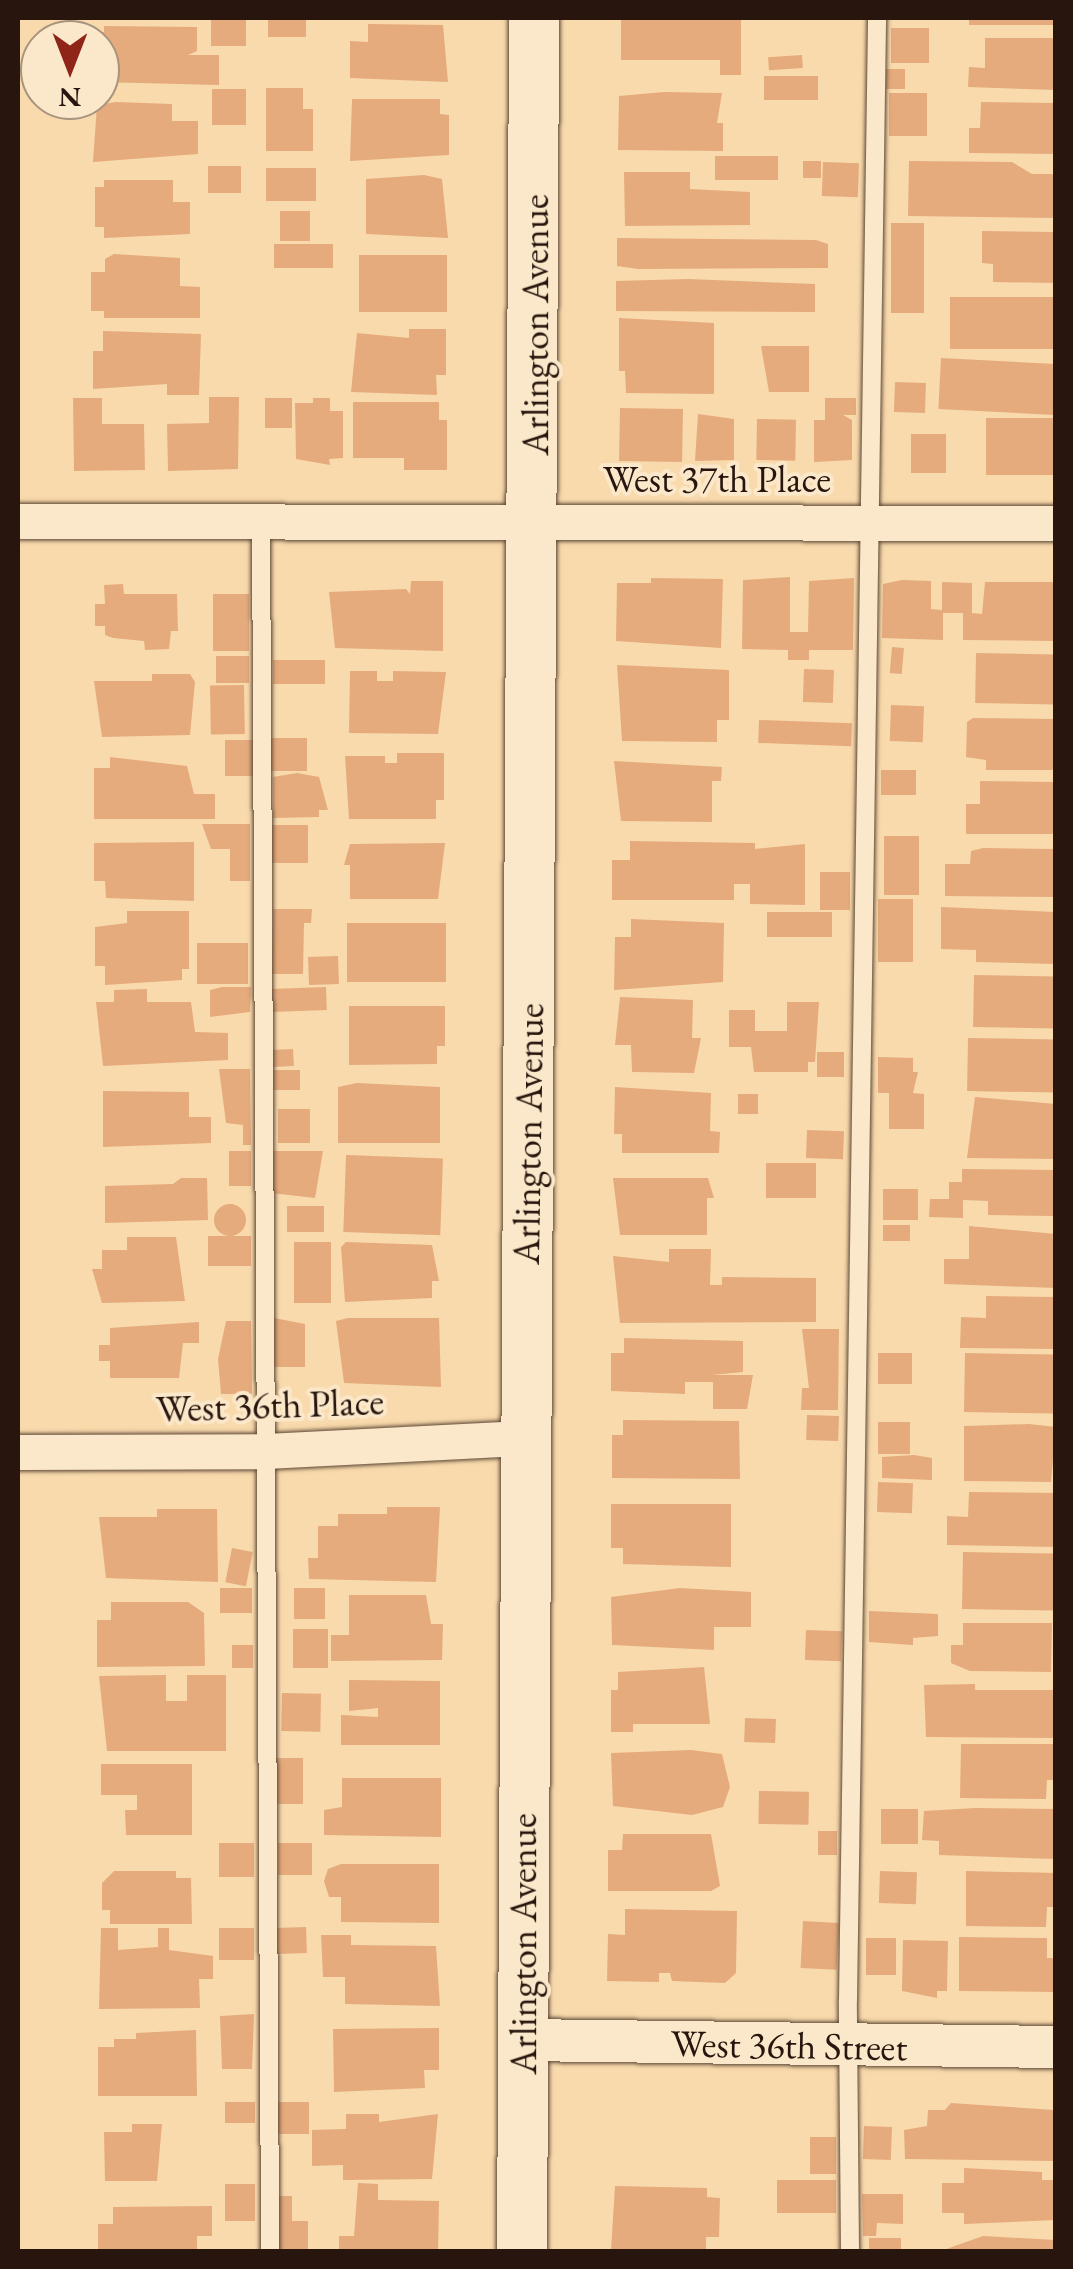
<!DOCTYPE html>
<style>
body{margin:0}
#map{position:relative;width:1073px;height:2269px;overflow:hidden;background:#f9daac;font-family:"EB Garamond",serif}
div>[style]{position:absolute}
.building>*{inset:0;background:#e5ab7d;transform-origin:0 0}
.round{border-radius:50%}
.roads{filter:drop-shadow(0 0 2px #5c4736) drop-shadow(0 0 2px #5c4736)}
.service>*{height:18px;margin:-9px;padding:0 9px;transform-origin:9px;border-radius:9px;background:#fbe7c9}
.minor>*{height:35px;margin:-17.5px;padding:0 17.5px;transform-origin:17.5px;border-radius:17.5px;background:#fbe7c9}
.tertiary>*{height:42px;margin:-21px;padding:0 21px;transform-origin:21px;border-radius:21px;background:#fbe7c9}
.secondary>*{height:50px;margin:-25px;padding:0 25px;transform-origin:25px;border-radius:25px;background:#fbe7c9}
span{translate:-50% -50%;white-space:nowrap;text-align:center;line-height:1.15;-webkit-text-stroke:8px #fbe7c9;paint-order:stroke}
.street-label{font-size:38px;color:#28160e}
.frame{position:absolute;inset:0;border:20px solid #28160e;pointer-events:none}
.north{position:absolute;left:20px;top:20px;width:100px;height:100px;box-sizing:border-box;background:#fbe7c9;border:2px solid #a7937e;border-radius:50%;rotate:180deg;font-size:28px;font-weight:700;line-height:40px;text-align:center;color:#28160e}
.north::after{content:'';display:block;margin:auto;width:35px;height:45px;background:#8f2418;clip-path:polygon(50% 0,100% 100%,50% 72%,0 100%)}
</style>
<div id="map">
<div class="building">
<i style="left:211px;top:18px;width:35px;height:28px"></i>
<i style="left:268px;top:18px;width:38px;height:19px"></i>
<i style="clip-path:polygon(621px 18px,741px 18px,741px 75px,720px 75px,720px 60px,621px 60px)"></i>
<i style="left:969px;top:18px;width:87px;height:7px"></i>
<i style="clip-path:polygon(368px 24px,443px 25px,448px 82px,350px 78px,350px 41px,368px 42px)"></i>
<i style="clip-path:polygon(104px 26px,197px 27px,197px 51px,188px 55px,219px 55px,219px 85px,100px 82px,100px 40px,90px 40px,90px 32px,104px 32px)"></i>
<i style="left:891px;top:28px;width:38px;height:35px"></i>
<i style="clip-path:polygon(985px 38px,1056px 38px,1056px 90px,968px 87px,969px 67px,985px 68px)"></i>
<i style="left:802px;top:55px;width:13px;height:34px;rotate:86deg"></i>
<i style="left:886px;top:69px;width:19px;height:20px"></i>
<i style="left:764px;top:76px;width:54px;height:24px"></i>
<i style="clip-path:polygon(266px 88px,303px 88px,303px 109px,313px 109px,313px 151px,266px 151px)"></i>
<i style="left:212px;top:89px;width:34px;height:36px"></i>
<i style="clip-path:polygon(664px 92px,722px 93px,717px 123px,723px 123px,723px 151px,618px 150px,619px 96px)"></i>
<i style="left:889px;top:93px;width:38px;height:43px"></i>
<i style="clip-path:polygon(352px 99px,440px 99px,440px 114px,449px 115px,449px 155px,350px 161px)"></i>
<i style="clip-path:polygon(116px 102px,172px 104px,172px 121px,198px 121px,198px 154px,93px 162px,97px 105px)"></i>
<i style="clip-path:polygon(981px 102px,1056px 103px,1056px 154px,969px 153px,969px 128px,980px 128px)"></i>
<i style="left:715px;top:156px;width:63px;height:24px"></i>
<i style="left:803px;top:161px;width:18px;height:17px"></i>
<i style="clip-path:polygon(909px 161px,1012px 162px,1032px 174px,1056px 174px,1056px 218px,908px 216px)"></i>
<i style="left:823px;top:162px;width:36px;height:34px;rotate:2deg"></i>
<i style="left:208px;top:166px;width:33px;height:27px"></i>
<i style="left:316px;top:168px;width:33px;height:50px;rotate:90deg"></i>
<i style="clip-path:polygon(624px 172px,690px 172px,690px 189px,750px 192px,750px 225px,625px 226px)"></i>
<i style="clip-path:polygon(424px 175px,442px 179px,448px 238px,366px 234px,366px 179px)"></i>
<i style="clip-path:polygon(104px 180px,173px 180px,173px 202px,190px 202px,190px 234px,104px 238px,104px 227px,95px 227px,95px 187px,104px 187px)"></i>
<i style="left:280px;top:211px;width:30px;height:30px"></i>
<i style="left:891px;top:223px;width:33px;height:90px"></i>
<i style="clip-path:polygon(982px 231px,1056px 232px,1056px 283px,993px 282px,993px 264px,982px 263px)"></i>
<i style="clip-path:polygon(617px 238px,816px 240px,828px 244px,828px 268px,638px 269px,617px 266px)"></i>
<i style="left:274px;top:244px;width:59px;height:24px"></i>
<i style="clip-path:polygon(114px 254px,180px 258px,180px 286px,200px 287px,200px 318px,104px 318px,104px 311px,91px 311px,91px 272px,105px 272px,105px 259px)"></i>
<i style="left:359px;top:255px;width:88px;height:57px"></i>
<i style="clip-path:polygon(688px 279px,815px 284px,815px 312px,616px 311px,616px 281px)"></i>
<i style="left:1056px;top:297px;width:52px;height:106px;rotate:90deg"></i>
<i style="clip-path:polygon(619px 318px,714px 323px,714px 394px,626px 393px,625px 371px,619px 371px)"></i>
<i style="clip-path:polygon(409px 329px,446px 329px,446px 375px,436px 375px,437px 395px,351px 392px,357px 333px,409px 338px)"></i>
<i style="clip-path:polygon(103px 331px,201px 334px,199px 395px,167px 395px,167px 384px,93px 389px,93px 351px,103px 351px)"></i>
<i style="clip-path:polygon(761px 346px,809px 346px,809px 392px,769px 392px)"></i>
<i style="left:941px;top:358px;width:115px;height:51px;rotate:3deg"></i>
<i style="left:895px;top:382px;width:31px;height:30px;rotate:2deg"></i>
<i style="clip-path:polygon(209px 397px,239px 397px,238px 469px,168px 471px,167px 424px,209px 423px)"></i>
<i style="clip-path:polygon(73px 398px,102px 398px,102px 424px,144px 424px,145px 470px,74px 471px)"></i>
<i style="left:265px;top:398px;width:27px;height:30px"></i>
<i style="clip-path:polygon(313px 398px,330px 398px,330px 411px,343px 411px,343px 458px,329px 459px,330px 465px,296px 459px,295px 403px,313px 403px)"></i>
<i style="clip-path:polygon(825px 398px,856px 398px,856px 415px,843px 415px,852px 420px,852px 460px,814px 462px,814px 420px,825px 420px)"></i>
<i style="clip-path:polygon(353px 402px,439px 402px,439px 420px,447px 420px,447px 470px,404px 470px,404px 458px,353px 458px)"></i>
<i style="left:620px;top:408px;width:63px;height:53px;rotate:1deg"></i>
<i style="clip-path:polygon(698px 414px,734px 419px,734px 460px,695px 461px)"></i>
<i style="left:986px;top:418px;width:70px;height:57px"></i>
<i style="left:757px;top:419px;width:39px;height:41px;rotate:1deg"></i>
<i style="left:911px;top:434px;width:35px;height:39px"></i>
<i style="clip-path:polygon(790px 577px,790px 632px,808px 632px,809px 581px,854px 578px,853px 650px,809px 650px,809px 660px,788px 660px,788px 650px,742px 649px,743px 580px)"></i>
<i style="clip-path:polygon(651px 578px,723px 579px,721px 648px,616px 641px,617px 583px,651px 583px)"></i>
<i style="clip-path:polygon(902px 580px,931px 581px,931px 609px,942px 610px,942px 582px,972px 583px,972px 613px,982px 614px,985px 582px,1056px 582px,1056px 641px,963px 640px,963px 613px,943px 613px,943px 640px,882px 638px,883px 584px)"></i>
<i style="clip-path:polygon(411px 581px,443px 581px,443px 651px,335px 648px,329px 592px,406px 589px,410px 594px)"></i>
<i style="clip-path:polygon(123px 584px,124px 594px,177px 594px,178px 631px,171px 631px,169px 649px,145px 650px,144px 641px,113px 638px,105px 635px,105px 626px,95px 626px,95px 604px,105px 604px,104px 585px)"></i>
<i style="left:213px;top:594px;width:36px;height:57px"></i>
<i style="left:892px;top:647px;width:12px;height:26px;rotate:5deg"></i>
<i style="left:976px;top:653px;width:80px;height:50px;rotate:1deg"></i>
<i style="left:249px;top:656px;width:27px;height:33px;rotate:90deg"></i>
<i style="left:273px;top:660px;width:52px;height:24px"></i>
<i style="clip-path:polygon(617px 665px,729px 670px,729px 720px,717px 720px,717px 742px,622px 741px)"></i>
<i style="left:804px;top:669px;width:30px;height:33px;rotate:2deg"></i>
<i style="clip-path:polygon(350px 671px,377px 671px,377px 681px,393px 681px,393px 671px,446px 672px,438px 734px,349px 733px)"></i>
<i style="clip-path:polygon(152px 674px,190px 674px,195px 682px,190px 735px,102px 737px,94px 681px,152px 681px)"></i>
<i style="left:244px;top:685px;width:49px;height:34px;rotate:89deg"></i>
<i style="left:891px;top:705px;width:33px;height:36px;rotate:2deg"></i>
<i style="clip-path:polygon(973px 718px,1056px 719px,1056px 770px,986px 770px,986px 760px,966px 757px,967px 722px)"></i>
<i style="left:759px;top:720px;width:93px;height:23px;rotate:2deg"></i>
<i style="left:307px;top:738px;width:33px;height:37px;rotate:90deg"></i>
<i style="left:225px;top:740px;width:29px;height:36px"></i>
<i style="clip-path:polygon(397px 753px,444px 753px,444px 800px,436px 800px,436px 819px,349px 819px,345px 756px,385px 756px,385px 763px,397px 763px)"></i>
<i style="clip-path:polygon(110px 757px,187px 766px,194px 794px,215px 794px,215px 819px,94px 819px,94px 768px,110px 768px)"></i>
<i style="clip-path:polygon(614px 761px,722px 767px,721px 781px,712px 781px,712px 822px,621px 821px)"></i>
<i style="left:881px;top:770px;width:35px;height:25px"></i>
<i style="clip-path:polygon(297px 773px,319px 777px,328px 810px,319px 810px,319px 817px,273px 818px,273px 777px)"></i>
<i style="clip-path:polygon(980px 781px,1056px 782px,1056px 834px,966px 834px,966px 804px,980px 804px)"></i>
<i style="clip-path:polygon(202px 824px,250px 824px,250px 881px,230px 881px,230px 849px,211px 849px)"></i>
<i style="left:272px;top:825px;width:36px;height:38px"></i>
<i style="left:884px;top:836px;width:35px;height:59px"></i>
<i style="clip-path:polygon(630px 841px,755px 843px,755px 849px,805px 844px,805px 905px,750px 904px,750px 884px,734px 884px,734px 900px,612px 900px,612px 860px,630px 860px)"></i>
<i style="clip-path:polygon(194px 842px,194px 901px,106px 898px,105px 881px,94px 881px,94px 843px)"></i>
<i style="clip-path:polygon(445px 843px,438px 899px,350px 899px,350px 865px,344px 865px,350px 844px)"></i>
<i style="clip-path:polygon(983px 848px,1056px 849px,1056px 897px,945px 896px,945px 864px,970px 864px,971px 851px)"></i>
<i style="left:820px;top:872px;width:30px;height:38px"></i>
<i style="left:878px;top:899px;width:35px;height:63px"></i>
<i style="clip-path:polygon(941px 907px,1056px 912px,1056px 964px,976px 962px,976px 950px,941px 949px)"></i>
<i style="clip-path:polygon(273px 909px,312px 909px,311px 923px,304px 923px,303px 974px,272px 974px)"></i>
<i style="clip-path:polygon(127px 911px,189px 911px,189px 969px,182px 969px,182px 980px,105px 985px,105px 966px,95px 966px,95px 927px,127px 923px)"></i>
<i style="left:767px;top:912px;width:65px;height:25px"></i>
<i style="clip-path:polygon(631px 919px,724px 923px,723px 982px,614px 990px,615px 937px,631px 937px)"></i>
<i style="left:347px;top:923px;width:99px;height:59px"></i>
<i style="left:197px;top:943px;width:51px;height:41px"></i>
<i style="left:338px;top:956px;width:28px;height:30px;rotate:88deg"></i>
<i style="left:974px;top:975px;width:82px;height:52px;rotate:1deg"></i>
<i style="clip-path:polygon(222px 987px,251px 987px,250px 1012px,210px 1017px,210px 990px)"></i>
<i style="left:326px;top:987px;width:23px;height:56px;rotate:88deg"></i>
<i style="clip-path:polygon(147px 989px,147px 1002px,191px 1002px,195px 1032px,228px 1033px,228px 1060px,103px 1066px,96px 1002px,114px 1002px,114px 990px)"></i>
<i style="clip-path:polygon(620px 997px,693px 1000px,692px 1038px,701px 1038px,694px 1073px,632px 1072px,631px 1045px,615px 1045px)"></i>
<i style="clip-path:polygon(787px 1002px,819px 1002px,815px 1062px,808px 1062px,808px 1072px,754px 1072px,751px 1047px,729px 1047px,729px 1010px,755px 1010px,755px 1031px,787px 1031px)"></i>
<i style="clip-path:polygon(349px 1006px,445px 1006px,445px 1046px,437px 1046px,437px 1064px,349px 1065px)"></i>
<i style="left:968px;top:1038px;width:88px;height:53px;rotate:1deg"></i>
<i style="left:293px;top:1049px;width:17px;height:21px;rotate:87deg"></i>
<i style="left:817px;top:1052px;width:27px;height:25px"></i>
<i style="clip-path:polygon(878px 1057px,913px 1058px,913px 1072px,918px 1072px,913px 1093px,924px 1094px,924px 1129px,889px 1129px,889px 1093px,878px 1093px)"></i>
<i style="clip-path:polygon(219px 1069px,250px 1069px,251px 1145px,243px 1145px,243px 1125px,226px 1123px)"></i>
<i style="left:271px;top:1070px;width:29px;height:20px"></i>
<i style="clip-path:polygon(357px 1083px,440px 1087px,440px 1143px,338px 1143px,338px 1087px)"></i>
<i style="clip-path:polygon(615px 1087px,711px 1093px,710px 1131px,720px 1132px,719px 1153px,622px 1153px,622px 1134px,614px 1134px)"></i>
<i style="clip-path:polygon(103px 1091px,189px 1092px,189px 1117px,211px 1117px,211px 1143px,103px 1147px)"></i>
<i style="left:758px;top:1094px;width:20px;height:20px;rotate:90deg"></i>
<i style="clip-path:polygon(975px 1097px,1056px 1104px,1056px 1159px,967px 1158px)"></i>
<i style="left:278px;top:1109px;width:32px;height:34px"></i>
<i style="left:807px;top:1130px;width:37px;height:28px;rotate:2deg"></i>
<i style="left:229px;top:1151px;width:22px;height:35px"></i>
<i style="clip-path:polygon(271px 1151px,323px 1151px,315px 1198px,271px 1193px)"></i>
<i style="left:346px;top:1155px;width:97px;height:77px;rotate:2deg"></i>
<i style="left:766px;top:1163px;width:50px;height:35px"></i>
<i style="clip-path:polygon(962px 1169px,1053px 1170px,1053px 1216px,988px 1215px,988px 1201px,963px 1200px,963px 1218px,929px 1217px,930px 1199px,949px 1199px,949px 1182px,962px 1182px)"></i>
<i style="clip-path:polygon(181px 1178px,207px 1178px,208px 1220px,105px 1223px,105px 1186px,173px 1184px)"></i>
<i style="clip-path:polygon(613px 1178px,708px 1178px,714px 1198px,707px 1198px,707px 1235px,620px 1235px)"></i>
<i style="left:883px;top:1189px;width:35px;height:31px"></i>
<i class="round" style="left:214px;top:1204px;width:32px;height:32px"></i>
<i style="left:287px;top:1206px;width:37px;height:26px"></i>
<i style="left:883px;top:1225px;width:27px;height:16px"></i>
<i style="clip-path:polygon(969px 1226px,1056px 1234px,1056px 1288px,944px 1284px,944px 1259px,969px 1259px)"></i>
<i style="left:208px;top:1236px;width:43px;height:30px"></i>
<i style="clip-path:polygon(127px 1237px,176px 1237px,185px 1301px,102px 1303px,92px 1269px,102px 1269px,102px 1250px,127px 1250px)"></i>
<i style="left:294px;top:1242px;width:37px;height:61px"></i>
<i style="clip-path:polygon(346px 1242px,432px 1245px,439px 1281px,432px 1281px,432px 1298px,345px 1302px,341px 1247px)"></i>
<i style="clip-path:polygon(669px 1249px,711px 1249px,710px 1285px,722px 1285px,722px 1277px,816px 1278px,816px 1322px,620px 1323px,613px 1256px,669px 1262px)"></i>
<i style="clip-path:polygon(986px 1296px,1056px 1297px,1054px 1349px,960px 1348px,961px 1317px,986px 1318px)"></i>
<i style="clip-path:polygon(274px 1318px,305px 1324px,305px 1367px,273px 1367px)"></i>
<i style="clip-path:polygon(348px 1318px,439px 1318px,441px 1387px,344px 1383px,336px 1321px)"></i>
<i style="clip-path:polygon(226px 1321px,251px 1321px,252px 1394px,221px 1394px,218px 1359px)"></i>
<i style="clip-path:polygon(199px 1322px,199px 1343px,183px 1343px,179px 1378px,110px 1378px,110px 1361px,99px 1361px,99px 1345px,110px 1345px,110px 1328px)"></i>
<i style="clip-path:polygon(802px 1329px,839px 1329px,838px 1410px,801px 1410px,802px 1388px,809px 1388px)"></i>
<i style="clip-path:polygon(624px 1338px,743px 1341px,743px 1372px,712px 1375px,753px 1375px,747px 1409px,713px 1409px,713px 1382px,685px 1382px,685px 1394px,611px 1391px,611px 1353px,624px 1353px)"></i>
<i style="left:878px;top:1353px;width:34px;height:31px"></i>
<i style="left:965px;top:1353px;width:91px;height:59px;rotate:1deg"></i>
<i style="left:807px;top:1415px;width:32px;height:25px;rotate:2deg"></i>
<i style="clip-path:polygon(623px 1420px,739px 1421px,740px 1479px,612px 1478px,612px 1435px,623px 1435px)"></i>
<i style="left:878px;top:1422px;width:32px;height:32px"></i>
<i style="clip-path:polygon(1029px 1424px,1056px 1427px,1051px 1482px,964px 1481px,964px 1426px)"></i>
<i style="clip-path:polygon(914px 1455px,932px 1458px,932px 1480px,882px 1478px,882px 1457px)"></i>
<i style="left:878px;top:1482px;width:35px;height:30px;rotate:2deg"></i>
<i style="clip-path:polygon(969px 1492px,1056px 1493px,1056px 1547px,947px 1545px,947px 1516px,968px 1517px)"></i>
<i style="clip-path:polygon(611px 1504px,731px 1504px,731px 1567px,623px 1564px,623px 1548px,611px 1548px)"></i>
<i style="clip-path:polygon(387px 1507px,440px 1507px,436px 1582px,309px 1579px,308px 1558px,318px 1558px,318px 1526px,338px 1526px,338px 1514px,387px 1514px)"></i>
<i style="clip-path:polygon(157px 1509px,217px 1509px,218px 1582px,106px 1578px,99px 1517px,157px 1517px)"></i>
<i style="left:232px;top:1548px;width:21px;height:35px;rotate:11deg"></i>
<i style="left:963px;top:1552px;width:93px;height:57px;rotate:1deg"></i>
<i style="left:220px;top:1588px;width:32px;height:25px"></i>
<i style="left:294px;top:1588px;width:31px;height:31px"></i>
<i style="clip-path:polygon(680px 1588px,751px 1592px,751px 1627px,714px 1627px,714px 1650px,612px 1645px,611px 1597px)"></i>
<i style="clip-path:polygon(349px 1595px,426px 1595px,431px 1624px,443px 1624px,442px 1660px,331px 1661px,331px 1635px,349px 1635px)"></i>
<i style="clip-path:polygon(111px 1602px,188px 1602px,204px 1613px,205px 1666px,97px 1667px,97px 1620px,111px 1620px)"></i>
<i style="clip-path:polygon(869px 1611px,938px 1614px,938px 1636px,913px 1638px,913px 1645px,869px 1642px)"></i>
<i style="clip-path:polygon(963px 1623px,1052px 1623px,1051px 1672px,970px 1671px,951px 1663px,951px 1645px,963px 1645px)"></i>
<i style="left:293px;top:1629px;width:35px;height:39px"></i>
<i style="left:806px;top:1630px;width:36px;height:30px;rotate:2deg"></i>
<i style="left:232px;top:1645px;width:21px;height:23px"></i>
<i style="clip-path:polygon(704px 1667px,710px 1724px,633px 1724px,633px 1732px,611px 1732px,611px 1690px,618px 1690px,618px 1672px)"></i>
<i style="clip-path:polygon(166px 1675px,166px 1701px,187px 1701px,187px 1675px,226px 1675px,226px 1751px,107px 1751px,99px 1676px)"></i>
<i style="clip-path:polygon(349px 1680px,440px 1681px,440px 1745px,341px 1745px,341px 1715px,378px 1717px,378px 1708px,349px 1711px)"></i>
<i style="clip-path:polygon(975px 1684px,975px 1690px,1055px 1690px,1055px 1738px,926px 1737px,924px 1685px)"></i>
<i style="left:282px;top:1693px;width:39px;height:38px;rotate:1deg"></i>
<i style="left:745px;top:1718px;width:31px;height:24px;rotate:2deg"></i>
<i style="clip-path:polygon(961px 1744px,1056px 1744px,1056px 1780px,1047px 1780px,1046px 1799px,960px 1798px)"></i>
<i style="clip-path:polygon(691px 1750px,722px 1754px,730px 1787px,723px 1807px,692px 1815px,613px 1806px,611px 1753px)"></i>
<i style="left:272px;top:1758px;width:31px;height:46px"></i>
<i style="clip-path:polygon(101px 1764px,192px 1764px,192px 1835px,126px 1835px,125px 1810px,137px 1810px,137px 1795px,101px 1795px)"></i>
<i style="clip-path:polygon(342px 1778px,441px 1778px,441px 1837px,324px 1835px,324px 1810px,342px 1807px)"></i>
<i style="left:759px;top:1791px;width:50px;height:33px;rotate:1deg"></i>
<i style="clip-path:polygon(975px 1808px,1056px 1809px,1056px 1859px,939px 1855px,939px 1841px,922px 1840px,924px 1811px)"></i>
<i style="left:881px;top:1809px;width:37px;height:35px"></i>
<i style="left:818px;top:1831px;width:19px;height:24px"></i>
<i style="clip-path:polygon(623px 1834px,711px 1834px,720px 1886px,711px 1891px,608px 1891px,608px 1850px,622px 1850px)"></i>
<i style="left:219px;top:1843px;width:35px;height:34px"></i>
<i style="left:312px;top:1843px;width:32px;height:34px;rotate:90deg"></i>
<i style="clip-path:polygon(341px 1864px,439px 1864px,439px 1923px,341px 1922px,341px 1897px,329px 1897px,324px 1881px,328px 1869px)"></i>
<i style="clip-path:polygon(114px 1871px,176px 1871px,176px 1878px,191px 1878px,192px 1924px,110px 1924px,110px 1910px,102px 1910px,102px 1883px)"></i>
<i style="left:880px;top:1871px;width:37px;height:32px;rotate:2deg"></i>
<i style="clip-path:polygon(966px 1871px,1056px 1873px,1056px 1907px,1047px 1907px,1046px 1927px,966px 1926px)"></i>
<i style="clip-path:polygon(625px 1909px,737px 1911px,736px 1973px,725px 1983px,672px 1981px,670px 1973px,659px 1973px,659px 1982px,607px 1981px,608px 1934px,625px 1935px)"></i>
<i style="left:803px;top:1921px;width:36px;height:47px;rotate:3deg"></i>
<i style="left:306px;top:1927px;width:26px;height:32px;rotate:88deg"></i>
<i style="clip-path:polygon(101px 1928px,118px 1928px,118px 1950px,158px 1947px,158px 1928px,169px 1928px,169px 1950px,213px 1956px,213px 1979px,199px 1979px,200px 2008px,99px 2009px)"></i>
<i style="left:219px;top:1928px;width:35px;height:32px"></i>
<i style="clip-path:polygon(321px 1935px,351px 1935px,351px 1945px,436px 1946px,440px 2006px,345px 2004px,345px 1977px,323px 1977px)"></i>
<i style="clip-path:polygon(959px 1937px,1047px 1938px,1047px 1958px,1056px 1958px,1056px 1992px,959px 1991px)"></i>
<i style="left:866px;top:1938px;width:30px;height:37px"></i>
<i style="clip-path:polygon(903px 1940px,948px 1941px,947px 1991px,937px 1991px,937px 1998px,902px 1991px)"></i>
<i style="clip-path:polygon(254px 2014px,252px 2069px,222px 2069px,220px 2016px)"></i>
<i style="clip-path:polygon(439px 2028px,439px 2070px,424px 2070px,425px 2088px,334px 2092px,333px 2029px)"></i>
<i style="clip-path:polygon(196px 2030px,197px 2096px,98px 2096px,98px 2047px,114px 2047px,114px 2039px,136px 2039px,136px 2033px)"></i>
<i style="left:225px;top:2102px;width:30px;height:21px"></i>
<i style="left:275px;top:2102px;width:34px;height:32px"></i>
<i style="clip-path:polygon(951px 2103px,1055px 2110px,1055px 2161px,905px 2159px,904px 2130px,927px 2126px,928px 2110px,945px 2110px)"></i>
<i style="clip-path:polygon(346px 2114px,379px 2114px,379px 2122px,438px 2114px,432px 2179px,343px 2180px,343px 2165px,312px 2166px,312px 2130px,346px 2129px)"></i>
<i style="clip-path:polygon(132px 2124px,162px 2124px,157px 2181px,105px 2181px,104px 2132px,132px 2132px)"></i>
<i style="left:864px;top:2126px;width:28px;height:33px;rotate:2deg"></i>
<i style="left:810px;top:2137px;width:26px;height:37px"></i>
<i style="clip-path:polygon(964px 2168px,1042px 2172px,1042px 2180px,1055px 2180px,1055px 2220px,964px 2224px,964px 2213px,942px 2213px,942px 2183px,964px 2183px)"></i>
<i style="left:836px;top:2180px;width:33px;height:59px;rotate:90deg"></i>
<i style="clip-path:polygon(358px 2183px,378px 2184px,378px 2200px,439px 2201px,438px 2252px,339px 2252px,339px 2236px,354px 2236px)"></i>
<i style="left:225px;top:2184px;width:30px;height:37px"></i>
<i style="clip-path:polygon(615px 2186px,707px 2188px,707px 2197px,720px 2198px,719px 2237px,706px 2237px,706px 2249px,611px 2250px)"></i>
<i style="clip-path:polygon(862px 2194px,903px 2194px,903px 2224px,877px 2223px,876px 2236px,863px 2236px)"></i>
<i style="clip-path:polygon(275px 2196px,292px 2196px,292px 2221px,308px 2221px,308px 2252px,275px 2252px)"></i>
<i style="clip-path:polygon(212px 2206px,212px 2236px,197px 2236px,197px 2252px,98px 2252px,98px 2224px,113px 2224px,113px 2207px)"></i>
<i style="clip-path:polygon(983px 2236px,1056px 2240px,1055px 2252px,938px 2252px)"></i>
<i style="left:869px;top:2238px;width:32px;height:14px"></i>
</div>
<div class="roads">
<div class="service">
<i style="left:261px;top:521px;width:1731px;rotate:89.7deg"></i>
<i style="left:850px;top:2252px;width:252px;rotate:-90.5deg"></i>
<i style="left:848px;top:2000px;width:1982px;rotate:-89.16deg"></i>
</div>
<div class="minor">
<i style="left:18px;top:521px;width:1038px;rotate:0.11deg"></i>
<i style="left:18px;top:1452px;width:248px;rotate:-0.2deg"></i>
<i style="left:266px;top:1451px;width:258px;rotate:-2.9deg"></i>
</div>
<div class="tertiary">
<i style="left:522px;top:2040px;width:534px;rotate:0.75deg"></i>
</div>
<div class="secondary">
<i style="left:522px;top:2252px;width:2234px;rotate:-89.69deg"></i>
</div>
</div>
<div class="street-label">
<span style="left:535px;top:325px;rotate:-90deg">Arlington Avenue</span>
<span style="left:717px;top:479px">West 37th Place</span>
<span style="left:528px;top:1134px;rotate:-89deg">Arlington Avenue</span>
<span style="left:270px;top:1405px;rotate:-2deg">West 36th Place</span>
<span style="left:523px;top:1944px;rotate:-90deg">Arlington Avenue</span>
<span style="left:789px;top:2045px;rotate:1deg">West 36th Street</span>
</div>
<div class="frame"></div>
<div class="north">N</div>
</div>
